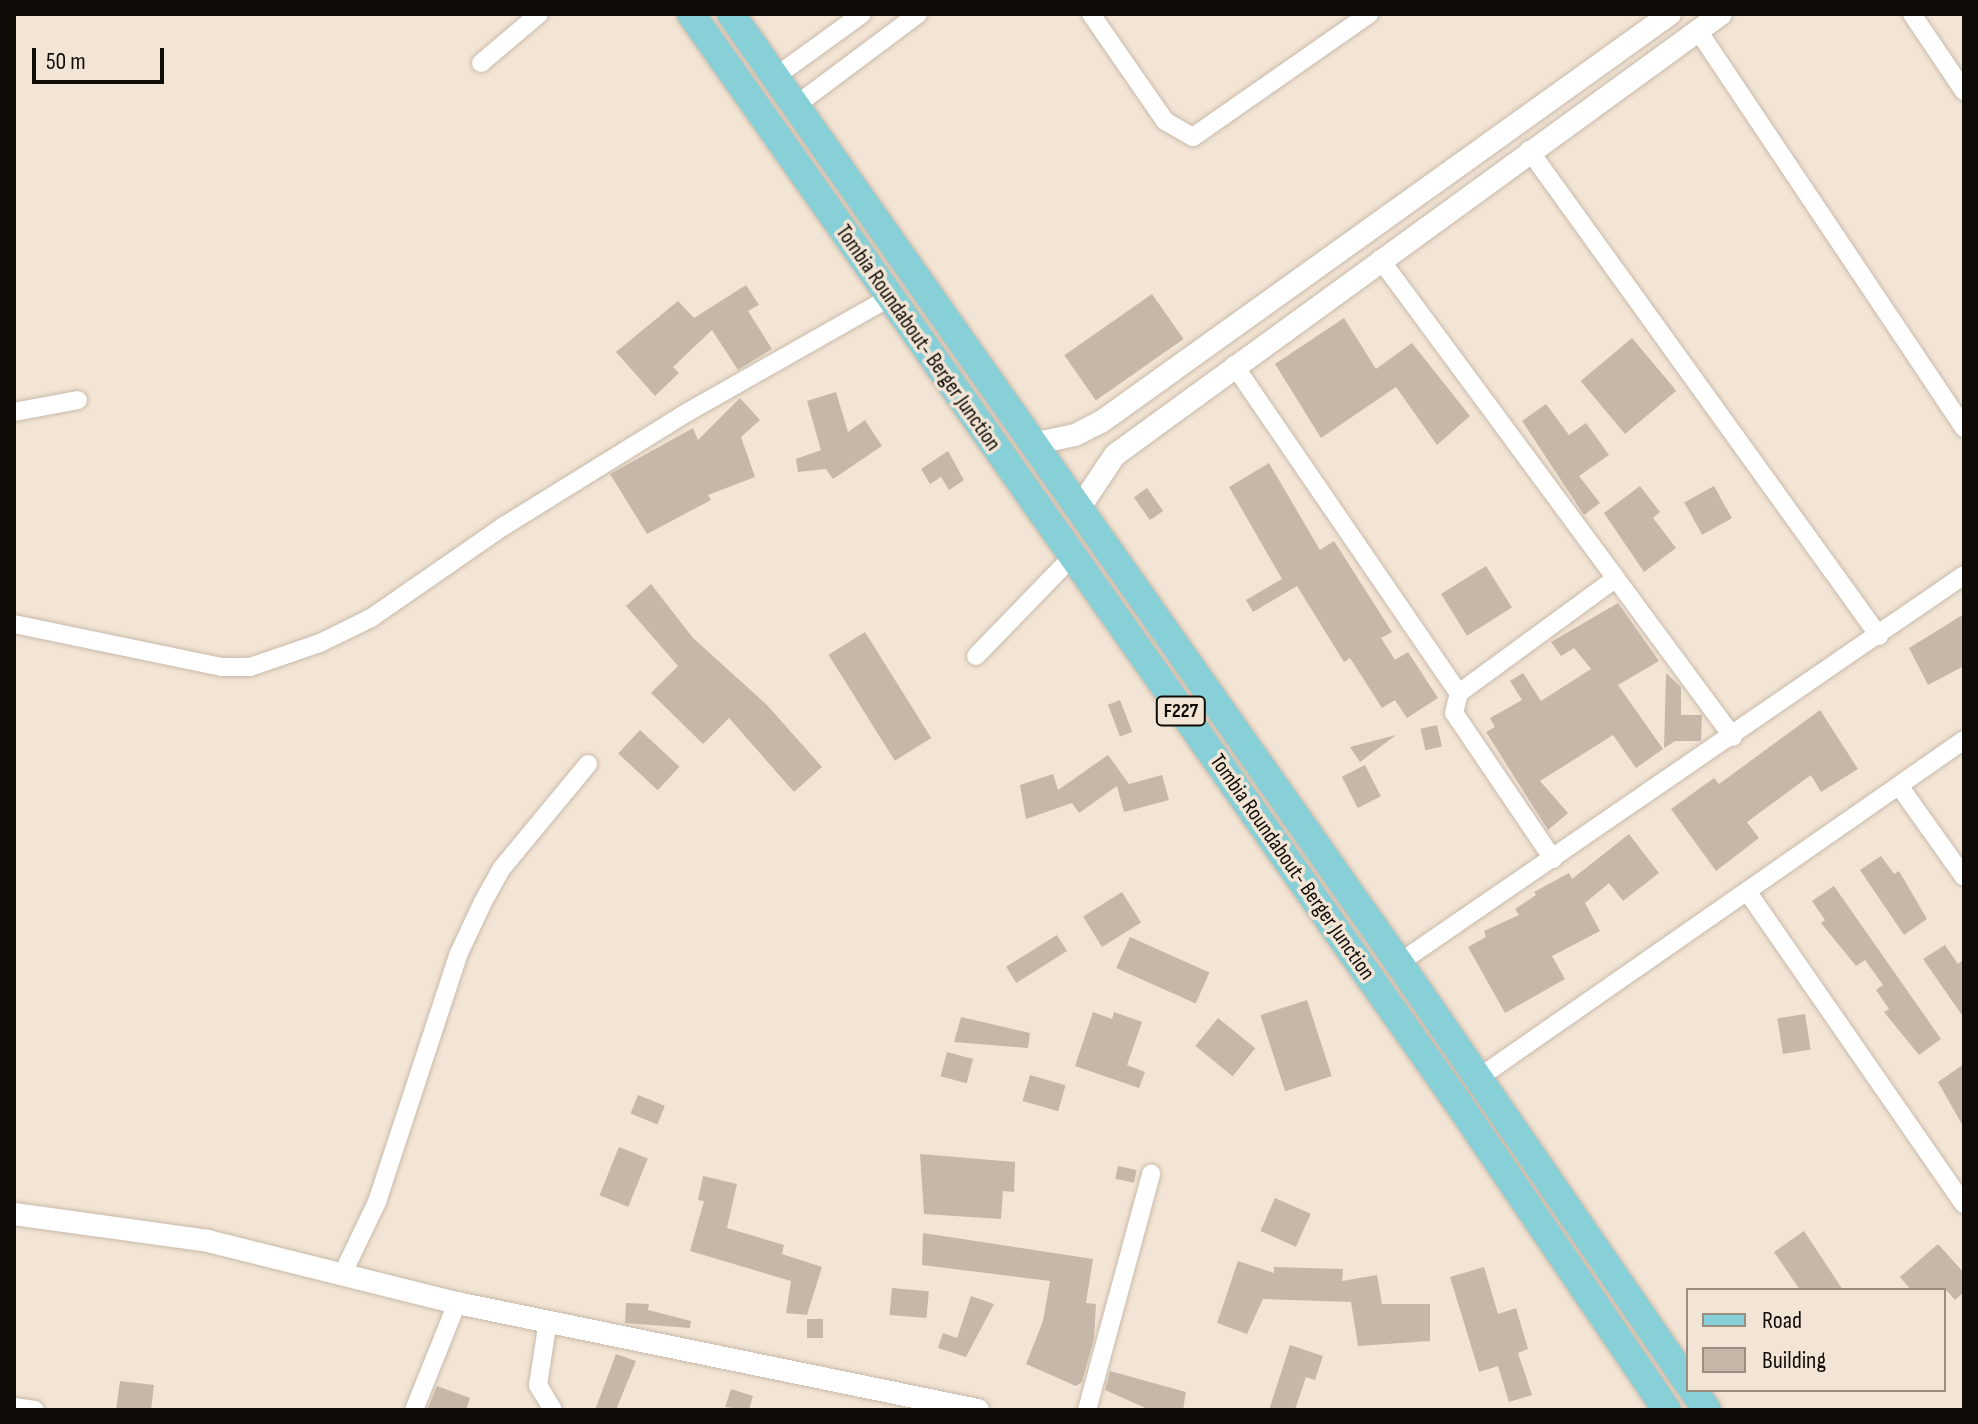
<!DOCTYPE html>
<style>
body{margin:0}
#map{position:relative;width:1978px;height:1424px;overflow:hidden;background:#f3e5d5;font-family:"Sofia Sans Condensed",sans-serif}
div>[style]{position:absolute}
.building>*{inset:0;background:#c6b8a9;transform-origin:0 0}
.roads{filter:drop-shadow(0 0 2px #c8baab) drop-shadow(0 0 2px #c8baab)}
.minor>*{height:18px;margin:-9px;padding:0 9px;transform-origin:9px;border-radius:9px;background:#fff}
.tertiary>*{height:22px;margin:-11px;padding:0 11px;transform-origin:11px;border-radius:11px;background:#fff}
.primary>*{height:28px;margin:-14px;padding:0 14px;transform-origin:14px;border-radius:14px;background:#88d0d8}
span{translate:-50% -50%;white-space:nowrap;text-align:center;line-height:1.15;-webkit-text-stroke:7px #f3e5d5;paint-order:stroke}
.shield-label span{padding:2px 6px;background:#f3e5d5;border:2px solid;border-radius:6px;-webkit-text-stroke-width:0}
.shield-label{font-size:20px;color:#0f0b06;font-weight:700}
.street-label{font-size:22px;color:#0f0b06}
.frame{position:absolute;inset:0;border:16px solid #0f0b06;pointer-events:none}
.legend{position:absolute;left:1686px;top:1288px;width:260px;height:104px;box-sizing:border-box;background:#f3e5d5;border:2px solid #988e82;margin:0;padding:10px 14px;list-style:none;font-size:24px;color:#0f0b06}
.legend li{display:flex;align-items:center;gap:16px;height:40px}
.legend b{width:40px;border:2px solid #988e82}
.scale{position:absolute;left:32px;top:48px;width:132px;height:36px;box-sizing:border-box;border:4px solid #0f0b06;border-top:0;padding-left:10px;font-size:24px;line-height:28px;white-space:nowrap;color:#0f0b06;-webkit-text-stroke:6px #f3e5d5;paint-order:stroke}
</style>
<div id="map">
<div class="building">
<i style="clip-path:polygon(746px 285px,759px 305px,748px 311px,772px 349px,738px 370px,712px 330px,673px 367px,679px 373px,655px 396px,616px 352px,678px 301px,694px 318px)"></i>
<i style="left:1152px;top:294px;width:55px;height:107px;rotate:55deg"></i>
<i style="clip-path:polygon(1344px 318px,1376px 369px,1412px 343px,1470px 416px,1437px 445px,1396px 387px,1321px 438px,1275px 364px)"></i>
<i style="left:1632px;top:338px;width:69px;height:67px;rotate:50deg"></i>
<i style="clip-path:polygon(836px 392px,848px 432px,865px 420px,882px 446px,833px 479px,826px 469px,798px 472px,796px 459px,821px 450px,807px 401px)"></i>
<i style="clip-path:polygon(740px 398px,760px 420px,741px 437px,755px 477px,708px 495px,711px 500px,647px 534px,610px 474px,693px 428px,698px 440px)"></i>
<i style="clip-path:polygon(1546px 404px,1569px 435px,1586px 423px,1609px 455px,1579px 476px,1600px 503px,1584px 515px,1522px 421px)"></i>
<i style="clip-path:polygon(948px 451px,964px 480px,949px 490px,941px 477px,930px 484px,921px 469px)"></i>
<i style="clip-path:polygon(1269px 463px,1320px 550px,1334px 541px,1392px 632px,1381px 638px,1395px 660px,1408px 652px,1438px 698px,1407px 718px,1395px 700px,1382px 708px,1350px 658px,1344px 662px,1297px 586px,1253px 612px,1246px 600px,1282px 579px,1229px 487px)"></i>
<i style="clip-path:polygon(1640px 486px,1660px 512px,1653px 518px,1676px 548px,1644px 572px,1604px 513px)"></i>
<i style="left:1714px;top:486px;width:37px;height:34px;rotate:61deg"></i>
<i style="left:1147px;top:488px;width:28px;height:16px;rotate:55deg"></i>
<i style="left:1486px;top:566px;width:49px;height:53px;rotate:58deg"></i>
<i style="clip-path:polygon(651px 584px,693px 638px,767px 705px,822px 767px,794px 792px,729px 718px,703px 744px,651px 693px,678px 666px,626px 606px)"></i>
<i style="clip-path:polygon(1618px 603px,1659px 661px,1618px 685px,1663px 749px,1636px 768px,1613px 735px,1540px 781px,1568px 813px,1548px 830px,1486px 732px,1495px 727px,1490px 718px,1522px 700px,1510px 681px,1523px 673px,1541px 701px,1591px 669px,1574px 648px,1561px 656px,1551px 642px)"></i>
<i style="clip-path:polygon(1964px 614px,1964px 666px,1928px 685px,1909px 648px)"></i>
<i style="left:865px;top:632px;width:125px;height:43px;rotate:58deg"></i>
<i style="clip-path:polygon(1666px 673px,1681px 687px,1681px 715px,1702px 715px,1701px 741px,1675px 741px,1664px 748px)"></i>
<i style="left:1120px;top:700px;width:34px;height:13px;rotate:69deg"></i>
<i style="clip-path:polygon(1820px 710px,1858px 769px,1821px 792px,1811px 775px,1747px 822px,1759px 838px,1716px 871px,1671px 809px,1714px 778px,1719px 784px)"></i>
<i style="left:1437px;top:725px;width:22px;height:17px;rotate:77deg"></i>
<i style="left:640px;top:730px;width:54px;height:32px;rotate:43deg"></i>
<i style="clip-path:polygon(1396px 735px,1360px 762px,1350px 747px)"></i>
<i style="clip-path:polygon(1108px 755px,1129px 784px,1162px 775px,1169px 800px,1124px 812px,1117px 786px,1079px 813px,1072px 803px,1026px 819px,1020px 785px,1053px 774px,1058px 790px)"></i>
<i style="left:1365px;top:765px;width:35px;height:26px;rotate:63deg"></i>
<i style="clip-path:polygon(1629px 834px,1659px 873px,1623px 901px,1609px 883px,1585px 903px,1600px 931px,1552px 956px,1565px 979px,1505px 1013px,1468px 947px,1486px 937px,1484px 931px,1519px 915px,1515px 909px,1536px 895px,1534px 892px,1569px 873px,1572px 879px)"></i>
<i style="clip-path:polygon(1881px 856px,1894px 874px,1899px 871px,1927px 919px,1904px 935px,1860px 870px)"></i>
<i style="clip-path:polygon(1834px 886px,1941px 1039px,1919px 1055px,1884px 1012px,1889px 1009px,1876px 990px,1883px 985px,1865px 960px,1856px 966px,1821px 923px,1825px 920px,1812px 901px)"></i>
<i style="left:1122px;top:892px;width:36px;height:46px;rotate:58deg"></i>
<i style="left:1057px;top:935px;width:19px;height:60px;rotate:58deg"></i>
<i style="left:1130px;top:937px;width:87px;height:34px;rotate:24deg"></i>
<i style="clip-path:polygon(1945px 945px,1958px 964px,1964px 959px,1964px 1018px,1923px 959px)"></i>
<i style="left:1307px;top:1000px;width:80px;height:49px;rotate:72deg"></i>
<i style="clip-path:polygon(1093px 1012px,1112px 1019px,1114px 1012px,1142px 1022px,1127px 1065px,1145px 1072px,1139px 1088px,1075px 1066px)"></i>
<i style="left:1805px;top:1014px;width:36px;height:28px;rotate:81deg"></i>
<i style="clip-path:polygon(961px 1017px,1030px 1033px,1028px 1048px,954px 1042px)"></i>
<i style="left:1218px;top:1018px;width:48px;height:36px;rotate:39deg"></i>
<i style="left:947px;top:1052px;width:27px;height:25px;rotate:15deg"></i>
<i style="clip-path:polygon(1964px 1064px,1964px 1128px,1938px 1082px)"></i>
<i style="left:1030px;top:1075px;width:37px;height:27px;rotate:16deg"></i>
<i style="left:638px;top:1095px;width:29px;height:20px;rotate:22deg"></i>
<i style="left:619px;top:1147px;width:31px;height:52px;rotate:22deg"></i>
<i style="clip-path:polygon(920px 1154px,1015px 1162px,1014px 1192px,1003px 1191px,1001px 1219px,924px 1214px)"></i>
<i style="left:1118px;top:1166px;width:19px;height:13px;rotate:12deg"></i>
<i style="clip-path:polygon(703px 1176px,737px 1184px,727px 1228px,784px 1245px,782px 1254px,822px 1267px,807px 1315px,786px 1313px,791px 1281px,690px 1251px,704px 1201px,698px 1200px)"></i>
<i style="left:1275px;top:1198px;width:39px;height:36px;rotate:24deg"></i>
<i style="clip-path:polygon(1804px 1231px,1843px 1290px,1800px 1290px,1774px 1252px)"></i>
<i style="clip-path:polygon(923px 1233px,1093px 1259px,1086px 1303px,1096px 1304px,1094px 1339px,1082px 1382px,1076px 1386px,1026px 1364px,1043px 1321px,1050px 1281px,922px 1265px)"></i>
<i style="clip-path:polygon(1938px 1244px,1964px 1273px,1964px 1292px,1955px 1300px,1946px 1290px,1911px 1290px,1900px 1277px)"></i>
<i style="clip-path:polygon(1238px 1261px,1274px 1273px,1274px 1267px,1343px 1269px,1342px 1281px,1377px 1275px,1382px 1304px,1430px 1304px,1430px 1341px,1358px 1346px,1351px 1302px,1263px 1299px,1247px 1334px,1217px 1323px)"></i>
<i style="clip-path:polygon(1484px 1267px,1498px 1314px,1516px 1308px,1528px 1349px,1518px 1353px,1532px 1395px,1509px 1402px,1498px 1366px,1479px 1372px,1450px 1277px)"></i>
<i style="left:892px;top:1288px;width:37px;height:27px;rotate:5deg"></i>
<i style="clip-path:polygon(971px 1296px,994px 1304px,966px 1357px,938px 1348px,943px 1333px,957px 1338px)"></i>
<i style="clip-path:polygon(626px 1303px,649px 1304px,648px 1310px,691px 1321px,690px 1328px,625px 1323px)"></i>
<i style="left:807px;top:1319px;width:16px;height:19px"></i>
<i style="clip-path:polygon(1290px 1345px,1323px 1356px,1315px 1380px,1306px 1377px,1295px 1410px,1269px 1410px)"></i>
<i style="clip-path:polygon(616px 1354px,636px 1361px,616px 1410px,595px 1410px)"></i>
<i style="clip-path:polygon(1110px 1371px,1186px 1392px,1183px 1410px,1150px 1410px,1105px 1390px)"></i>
<i style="clip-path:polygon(120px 1381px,154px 1385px,151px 1410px,116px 1410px)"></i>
<i style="clip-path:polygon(437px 1386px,470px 1398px,466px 1410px,427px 1410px)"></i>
<i style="clip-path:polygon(731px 1389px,753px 1396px,749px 1410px,725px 1407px)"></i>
</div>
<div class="roads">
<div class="minor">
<i style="left:1091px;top:14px;width:130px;rotate:55.3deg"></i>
<i style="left:1165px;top:121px;width:32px;rotate:30deg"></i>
<i style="left:1193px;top:137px;width:215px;rotate:-34.9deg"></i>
<i style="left:1912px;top:14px;width:93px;rotate:56deg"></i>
<i style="left:1697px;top:29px;width:480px;rotate:56.2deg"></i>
<i style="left:481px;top:63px;width:76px;rotate:-40.2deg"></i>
<i style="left:775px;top:77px;width:107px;rotate:-35.9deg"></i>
<i style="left:795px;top:106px;width:154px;rotate:-36.8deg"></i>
<i style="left:1529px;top:150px;width:599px;rotate:54.24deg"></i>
<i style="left:1380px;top:259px;width:594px;rotate:53.55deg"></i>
<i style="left:1234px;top:365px;width:398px;rotate:55.6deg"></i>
<i style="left:14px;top:412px;width:65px;rotate:-10.6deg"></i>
<i style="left:14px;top:624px;width:212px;rotate:11.7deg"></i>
<i style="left:222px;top:667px;width:28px"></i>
<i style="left:250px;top:667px;width:74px;rotate:-18.9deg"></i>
<i style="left:320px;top:643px;width:57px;rotate:-26.1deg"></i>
<i style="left:371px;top:618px;width:162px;rotate:-34.7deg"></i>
<i style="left:504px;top:526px;width:216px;rotate:-31.8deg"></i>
<i style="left:688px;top:412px;width:231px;rotate:-29.6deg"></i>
<i style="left:976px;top:656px;width:138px;rotate:-45.9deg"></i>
<i style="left:1900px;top:787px;width:110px;rotate:54.6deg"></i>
<i style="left:1553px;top:859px;width:176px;rotate:-124.1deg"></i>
<i style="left:1454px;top:713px;width:21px;rotate:-76deg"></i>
<i style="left:1459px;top:693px;width:193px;rotate:-36.2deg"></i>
<i style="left:1749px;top:894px;width:377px;rotate:55.3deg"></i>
<i style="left:1399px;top:963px;width:685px;rotate:-34.48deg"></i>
<i style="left:1477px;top:1079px;width:593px;rotate:-34.84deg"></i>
<i style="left:342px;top:1275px;width:81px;rotate:-64.4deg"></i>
<i style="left:377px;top:1202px;width:262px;rotate:-71.8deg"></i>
<i style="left:459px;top:953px;width:56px;rotate:-64.8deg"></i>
<i style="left:483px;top:902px;width:39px;rotate:-61deg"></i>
<i style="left:502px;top:868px;width:135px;rotate:-50.4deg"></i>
<i style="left:548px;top:1320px;width:66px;rotate:98.7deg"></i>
<i style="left:538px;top:1385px;width:29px;rotate:59deg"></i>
<i style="left:14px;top:1407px;width:21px;rotate:8deg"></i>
<i style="left:414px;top:1410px;width:115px;rotate:-68.1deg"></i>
<i style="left:1087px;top:1410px;width:245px;rotate:-74.8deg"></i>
</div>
<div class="tertiary">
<i style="left:1032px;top:444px;width:44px;rotate:-11.8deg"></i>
<i style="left:1075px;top:435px;width:29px;rotate:-27deg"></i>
<i style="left:1101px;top:422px;width:700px;rotate:-35.64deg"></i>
<i style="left:1078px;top:510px;width:66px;rotate:-56.1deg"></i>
<i style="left:1115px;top:455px;width:749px;rotate:-36.04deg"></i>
<i style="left:14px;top:1214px;width:196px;rotate:7.9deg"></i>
<i style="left:208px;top:1241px;width:257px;rotate:14deg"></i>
<i style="left:457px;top:1303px;width:532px;rotate:11.61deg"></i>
</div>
<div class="primary">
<i style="left:691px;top:14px;width:1328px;rotate:54.84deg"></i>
<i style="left:1456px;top:1100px;width:375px;rotate:55.8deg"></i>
<i style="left:731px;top:14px;width:1161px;rotate:54.86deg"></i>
<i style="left:1399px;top:963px;width:510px;rotate:55.47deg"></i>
<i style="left:1693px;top:1390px;width:24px;rotate:55deg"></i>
</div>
</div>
<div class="shield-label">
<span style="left:1181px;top:711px">F227</span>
</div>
<div class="street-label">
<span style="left:918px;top:338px;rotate:55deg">Tombia Roundabout- Berger Junction</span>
<span style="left:1292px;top:867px;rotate:55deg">Tombia Roundabout- Berger Junction</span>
</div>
<div class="frame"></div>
<ul class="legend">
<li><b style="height:10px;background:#88d0d8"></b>Road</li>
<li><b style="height:22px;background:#c6b8a9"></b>Building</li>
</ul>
<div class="scale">50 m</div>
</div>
